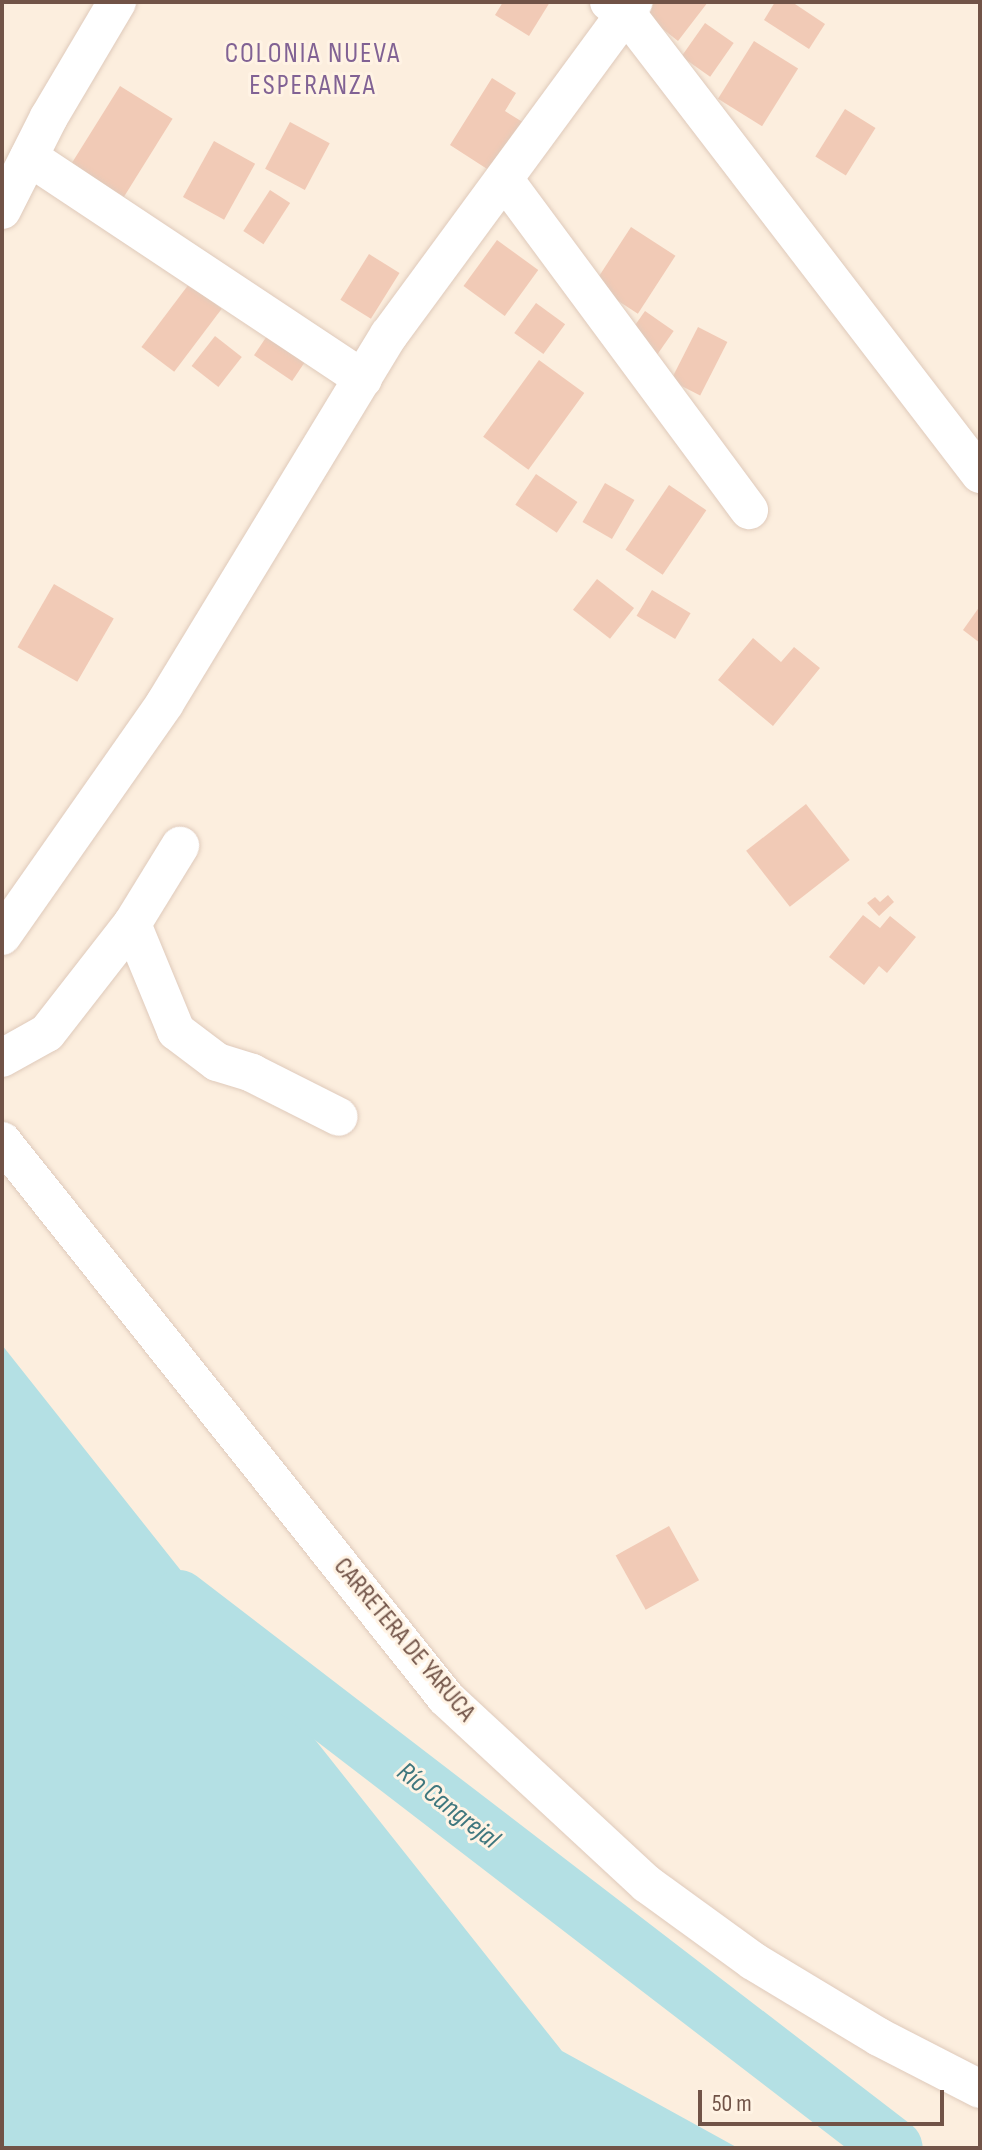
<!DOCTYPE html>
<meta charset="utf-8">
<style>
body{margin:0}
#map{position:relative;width:982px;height:2150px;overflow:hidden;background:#fceede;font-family:"Sofia Sans Condensed",sans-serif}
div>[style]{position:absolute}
.water>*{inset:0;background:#b4e0e4}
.river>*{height:58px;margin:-29px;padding:0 29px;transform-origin:29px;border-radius:29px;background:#b4e0e4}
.building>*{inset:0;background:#f1cab6;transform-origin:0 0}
.roads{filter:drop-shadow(0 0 2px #dfcabb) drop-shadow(0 0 2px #dfcabb)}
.minor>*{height:38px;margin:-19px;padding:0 19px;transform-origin:19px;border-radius:19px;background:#fff}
span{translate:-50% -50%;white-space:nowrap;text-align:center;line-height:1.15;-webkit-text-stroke:6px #fff3e4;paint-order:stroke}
.street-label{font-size:26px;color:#715347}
.neighbourhood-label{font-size:28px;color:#816294;letter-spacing:2px}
.water-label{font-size:28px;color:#3f777e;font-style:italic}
.frame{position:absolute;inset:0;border:4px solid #715347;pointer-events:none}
.scale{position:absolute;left:698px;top:2090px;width:246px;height:36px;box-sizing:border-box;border:4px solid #715347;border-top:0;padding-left:10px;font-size:24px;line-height:28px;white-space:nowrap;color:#715347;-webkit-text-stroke:6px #fff3e4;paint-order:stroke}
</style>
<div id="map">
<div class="water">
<i style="clip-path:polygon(2px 1345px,562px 2051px,738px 2148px,2px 2148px)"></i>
</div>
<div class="river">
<i style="left:179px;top:1599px;width:901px;rotate:37.52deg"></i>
</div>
<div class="building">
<i style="clip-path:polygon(503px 2px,550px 2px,529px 36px,495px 15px)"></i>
<i style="clip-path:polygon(655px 2px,708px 2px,678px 41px,645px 15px)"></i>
<i style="clip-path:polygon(775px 2px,792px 2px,825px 24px,809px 49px,764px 20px)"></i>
<i style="left:705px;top:23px;width:35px;height:41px;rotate:35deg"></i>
<i style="left:754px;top:41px;width:52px;height:68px;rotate:32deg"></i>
<i style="clip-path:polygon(492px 78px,516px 93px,505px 111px,529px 126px,498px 176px,450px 145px)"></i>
<i style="left:120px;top:86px;width:62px;height:92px;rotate:32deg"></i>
<i style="left:845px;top:109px;width:36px;height:56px;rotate:32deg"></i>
<i style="left:290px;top:122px;width:45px;height:53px;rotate:28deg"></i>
<i style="left:214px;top:141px;width:47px;height:64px;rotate:29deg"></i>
<i style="left:270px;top:190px;width:24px;height:49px;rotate:33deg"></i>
<i style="left:631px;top:227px;width:53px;height:69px;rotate:33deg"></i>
<i style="left:497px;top:240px;width:51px;height:57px;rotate:36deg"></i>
<i style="left:369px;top:254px;width:36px;height:54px;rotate:32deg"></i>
<i style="left:189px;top:284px;width:41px;height:79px;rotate:37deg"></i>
<i style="left:536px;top:303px;width:36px;height:37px;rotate:36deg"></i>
<i style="left:645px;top:311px;width:35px;height:35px;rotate:35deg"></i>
<i style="left:273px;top:327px;width:46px;height:34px;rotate:34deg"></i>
<i style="left:698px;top:327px;width:33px;height:60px;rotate:27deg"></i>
<i style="left:215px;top:336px;width:34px;height:38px;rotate:38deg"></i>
<i style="left:539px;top:360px;width:56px;height:95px;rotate:36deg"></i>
<i style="left:536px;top:474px;width:50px;height:37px;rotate:34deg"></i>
<i style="left:605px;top:483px;width:34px;height:45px;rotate:30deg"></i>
<i style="left:669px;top:485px;width:45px;height:78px;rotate:34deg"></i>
<i style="left:597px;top:579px;width:47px;height:39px;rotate:38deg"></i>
<i style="left:54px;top:584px;width:69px;height:73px;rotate:30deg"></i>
<i style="left:652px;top:590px;width:45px;height:30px;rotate:31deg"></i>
<i style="clip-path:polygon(980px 606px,980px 643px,963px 630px)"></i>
<i style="clip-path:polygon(753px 638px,781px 662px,794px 647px,820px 668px,773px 726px,718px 680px)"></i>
<i style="left:806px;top:804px;width:71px;height:76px;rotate:52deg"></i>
<i style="clip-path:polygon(888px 895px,894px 902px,879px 916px,867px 903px,875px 897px,880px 902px)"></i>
<i style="clip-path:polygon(863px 915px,880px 928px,890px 916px,916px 937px,887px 973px,879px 966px,864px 985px,829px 957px)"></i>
<i style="left:669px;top:1526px;width:62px;height:61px;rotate:61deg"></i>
</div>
<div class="roads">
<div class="minor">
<i style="left:609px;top:2px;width:22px;rotate:34deg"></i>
<i style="left:627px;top:14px;width:580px;rotate:52.5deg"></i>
<i style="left:29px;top:157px;width:401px;rotate:33.6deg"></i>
<i style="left:504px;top:179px;width:412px;rotate:53.5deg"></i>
<i style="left:2px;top:210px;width:104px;rotate:-63.2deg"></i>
<i style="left:49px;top:117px;width:134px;rotate:-59.4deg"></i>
<i style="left:132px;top:924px;width:116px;rotate:67.6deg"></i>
<i style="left:176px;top:1031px;width:51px;rotate:37.1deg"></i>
<i style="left:217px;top:1062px;width:37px;rotate:17deg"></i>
<i style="left:252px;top:1073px;width:97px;rotate:26.8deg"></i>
<i style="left:2px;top:936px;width:284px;rotate:-55deg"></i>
<i style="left:165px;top:703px;width:431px;rotate:-58.7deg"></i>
<i style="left:389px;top:335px;width:413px;rotate:-53.7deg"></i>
<i style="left:2px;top:1058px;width:51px;rotate:-29.1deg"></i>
<i style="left:47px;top:1033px;width:138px;rotate:-52.1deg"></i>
<i style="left:132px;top:924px;width:92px;rotate:-58.4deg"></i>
<i style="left:2px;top:1141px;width:712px;rotate:51.44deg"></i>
<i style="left:446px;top:1698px;width:274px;rotate:42.8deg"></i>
<i style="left:647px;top:1884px;width:131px;rotate:36deg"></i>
<i style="left:753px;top:1961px;width:147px;rotate:31.1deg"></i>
<i style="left:879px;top:2037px;width:114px;rotate:27.2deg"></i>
</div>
</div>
<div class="street-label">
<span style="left:404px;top:1640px;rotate:50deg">CARRETERA DE YARUCA</span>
</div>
<div class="neighbourhood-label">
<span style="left:313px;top:70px">COLONIA NUEVA<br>ESPERANZA</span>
</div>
<div class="water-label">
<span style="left:448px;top:1806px;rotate:38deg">Río Cangrejal</span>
</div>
<div class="frame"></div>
<div class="scale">50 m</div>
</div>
